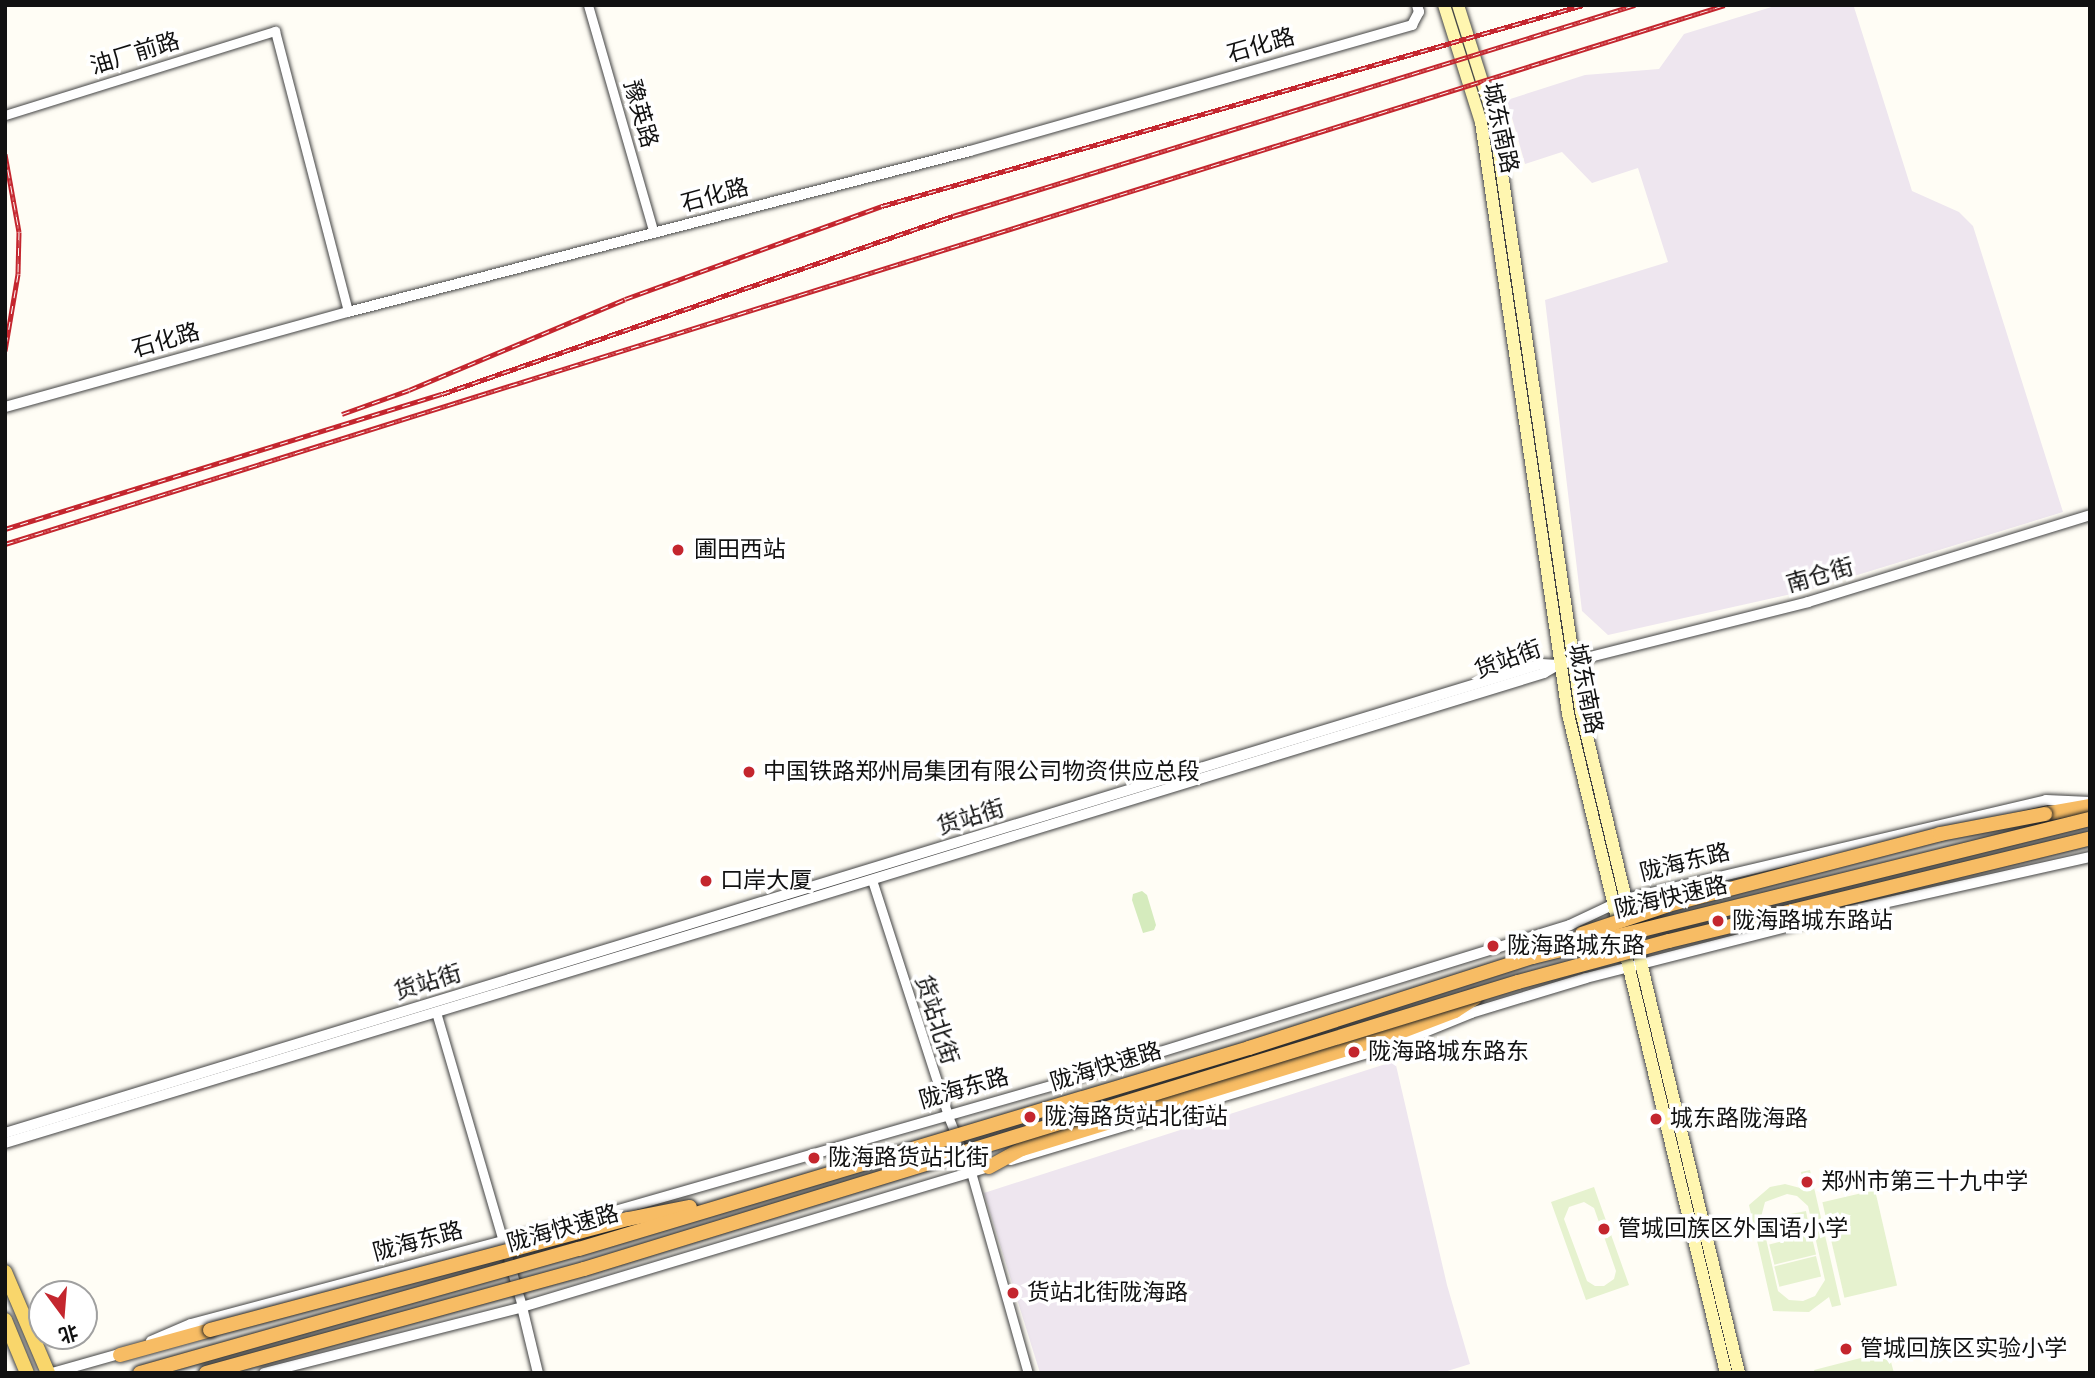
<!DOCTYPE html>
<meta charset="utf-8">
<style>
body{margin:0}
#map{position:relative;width:2095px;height:1378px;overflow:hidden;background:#fffdf5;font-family:"Times New Roman","Noto Sans SC",serif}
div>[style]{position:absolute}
.industrial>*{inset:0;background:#eee6ef}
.green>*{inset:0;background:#d5ebbd}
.pitch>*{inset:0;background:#e6f2cf;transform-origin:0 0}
.roads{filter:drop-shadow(0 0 2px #444) drop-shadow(0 0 2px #444)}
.minor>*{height:9px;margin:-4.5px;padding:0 4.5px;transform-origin:4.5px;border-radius:4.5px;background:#fff}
.tertiary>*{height:10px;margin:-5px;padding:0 5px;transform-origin:5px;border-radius:5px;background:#fff}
.secondary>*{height:12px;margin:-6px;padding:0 6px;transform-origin:6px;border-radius:6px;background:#fff6b0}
.primary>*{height:14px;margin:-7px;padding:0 7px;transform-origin:7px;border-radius:7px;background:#f9d66b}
.trunk>*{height:14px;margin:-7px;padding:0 7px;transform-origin:7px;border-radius:7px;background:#f7bc64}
.rail>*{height:5px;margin-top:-2.5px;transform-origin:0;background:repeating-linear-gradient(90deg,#fff 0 8px,#c4262e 0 16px);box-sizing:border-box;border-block:2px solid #c4262e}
.bridges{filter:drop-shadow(0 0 2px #222) drop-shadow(0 0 2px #222)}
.trunk-bridge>*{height:14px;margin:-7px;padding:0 7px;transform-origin:7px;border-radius:7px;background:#f7bc64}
.dots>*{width:19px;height:19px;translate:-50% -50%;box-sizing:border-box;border:4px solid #fff;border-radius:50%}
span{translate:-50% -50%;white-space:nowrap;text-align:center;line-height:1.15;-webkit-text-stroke:7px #fff;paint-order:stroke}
.street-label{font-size:23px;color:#111}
.poi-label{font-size:23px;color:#111}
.left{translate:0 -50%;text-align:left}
.frame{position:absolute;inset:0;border:7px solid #111;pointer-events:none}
.north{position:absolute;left:28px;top:1280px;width:70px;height:70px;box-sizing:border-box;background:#fff;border:2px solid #a0a0a0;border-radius:50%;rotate:164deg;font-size:19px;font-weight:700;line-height:28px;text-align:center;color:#111}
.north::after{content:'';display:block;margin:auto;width:24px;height:32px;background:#c4262e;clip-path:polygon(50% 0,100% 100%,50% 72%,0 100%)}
</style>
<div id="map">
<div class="industrial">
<i style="clip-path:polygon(1778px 5px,1859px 5px,1854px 7px,1912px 191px,1959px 212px,1973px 226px,2063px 512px,1805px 591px,1608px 635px,1582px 611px,1545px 300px,1668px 262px,1638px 168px,1592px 183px,1562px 152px,1525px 164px,1507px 100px,1585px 75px,1659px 69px,1684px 34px)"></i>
<i style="clip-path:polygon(1395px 1061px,1447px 1285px,1470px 1364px,1441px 1373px,1040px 1373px,984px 1193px)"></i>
</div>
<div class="green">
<i style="clip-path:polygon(1142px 891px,1147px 895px,1156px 925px,1154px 930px,1143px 933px,1132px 900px,1133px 894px)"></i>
</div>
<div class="pitch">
<i style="clip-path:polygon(evenodd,1810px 1170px,1841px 1305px,1832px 1307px,1829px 1297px,1809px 1312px,1773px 1311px,1749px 1205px,1770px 1187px,1785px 1184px,1804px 1189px,1801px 1172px,1810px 1170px,1787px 1194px,1797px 1196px,1808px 1206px,1825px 1280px,1815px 1296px,1803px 1301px,1789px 1300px,1778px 1291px,1761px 1217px,1765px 1202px,1787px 1194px)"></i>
<i style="clip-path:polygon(evenodd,1594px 1187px,1629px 1285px,1586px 1300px,1551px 1202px,1594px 1187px,1584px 1202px,1594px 1208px,1616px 1271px,1614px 1279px,1604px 1286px,1595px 1286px,1587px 1281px,1564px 1219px,1569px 1207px,1584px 1202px)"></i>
<i style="left:1875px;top:1190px;width:98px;height:54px;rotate:77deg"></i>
<i style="left:1806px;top:1211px;width:20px;height:43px;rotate:79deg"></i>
<i style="left:1811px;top:1234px;width:21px;height:43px;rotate:76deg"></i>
<i style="left:1816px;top:1256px;width:21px;height:43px;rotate:76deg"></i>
<i style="clip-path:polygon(1888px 1351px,1894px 1373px,1815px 1373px,1814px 1370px)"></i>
</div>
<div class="roads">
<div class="minor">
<i style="left:588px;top:5px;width:237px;rotate:73.9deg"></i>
<i style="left:5px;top:115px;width:283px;rotate:-17.3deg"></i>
<i style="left:275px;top:31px;width:290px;rotate:75.4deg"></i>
<i style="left:872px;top:880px;width:248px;rotate:72.1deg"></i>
<i style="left:948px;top:1116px;width:61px;rotate:67.7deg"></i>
<i style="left:971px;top:1172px;width:209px;rotate:74.2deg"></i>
<i style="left:436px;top:1012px;width:307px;rotate:73.7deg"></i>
</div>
<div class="tertiary">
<i style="left:5px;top:407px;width:356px;rotate:-15.5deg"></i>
<i style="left:348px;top:312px;width:642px;rotate:-14.51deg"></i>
<i style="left:970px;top:151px;width:460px;rotate:-15.9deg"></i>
<i style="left:1412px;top:25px;width:15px;rotate:-62deg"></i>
<i style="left:1419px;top:12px;width:7px;rotate:-106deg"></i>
<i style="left:5px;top:1133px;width:1606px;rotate:-16.98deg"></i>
<i style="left:1541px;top:664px;width:17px;rotate:3deg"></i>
<i style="left:1558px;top:665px;width:258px;rotate:-14.1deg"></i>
<i style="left:1808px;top:602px;width:295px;rotate:-17.1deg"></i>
<i style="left:5px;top:1143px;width:819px;rotate:-16.89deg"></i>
<i style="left:789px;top:905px;width:790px;rotate:-17.08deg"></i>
<i style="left:1544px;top:673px;width:14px;rotate:-30deg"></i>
<i style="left:1011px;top:1160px;width:390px;rotate:-16.7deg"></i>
<i style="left:1385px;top:1048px;width:93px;rotate:-22.1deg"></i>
<i style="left:1471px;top:1013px;width:120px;rotate:-16.9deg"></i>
<i style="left:1586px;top:978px;width:270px;rotate:-14.3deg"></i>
<i style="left:1848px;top:911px;width:248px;rotate:-12.6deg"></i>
<i style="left:522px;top:1307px;width:68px;rotate:76.4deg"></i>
<i style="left:151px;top:1341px;width:43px;rotate:-23deg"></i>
<i style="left:191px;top:1324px;width:410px;rotate:-14.9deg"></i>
<i style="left:587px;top:1219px;width:489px;rotate:-16deg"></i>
<i style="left:1057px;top:1084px;width:537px;rotate:-17.22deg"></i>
<i style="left:1570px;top:925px;width:61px;rotate:-25.3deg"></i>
<i style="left:1625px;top:899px;width:432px;rotate:-13.2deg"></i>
<i style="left:2046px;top:800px;width:44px;rotate:2.6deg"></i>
<i style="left:52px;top:1373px;width:77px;rotate:-15.8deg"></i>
<i style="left:264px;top:1373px;width:266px;rotate:-14.3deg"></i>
<i style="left:522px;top:1307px;width:494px;rotate:-16.7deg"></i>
</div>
<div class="secondary">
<i style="left:1444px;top:5px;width:123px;rotate:72.5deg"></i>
<i style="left:1481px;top:122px;width:598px;rotate:81.64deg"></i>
<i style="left:1568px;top:714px;width:678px;rotate:76.52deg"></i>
<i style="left:1458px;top:5px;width:120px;rotate:72.5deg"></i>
<i style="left:1494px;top:119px;width:598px;rotate:81.64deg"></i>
<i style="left:1581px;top:711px;width:681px;rotate:76.58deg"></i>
</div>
<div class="primary">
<i style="left:5px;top:1272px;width:110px;rotate:66.9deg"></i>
<i style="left:5px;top:1320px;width:57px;rotate:67.5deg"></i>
</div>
<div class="trunk">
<i style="left:2045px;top:814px;width:46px;rotate:-10.1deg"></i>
<i style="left:989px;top:1167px;width:38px;rotate:-29deg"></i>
<i style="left:1022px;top:1149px;width:382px;rotate:-17.1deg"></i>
<i style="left:1387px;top:1037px;width:73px;rotate:-20.9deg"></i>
<i style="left:1455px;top:1011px;width:24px;rotate:-33deg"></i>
<i style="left:120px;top:1355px;width:93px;rotate:-15.5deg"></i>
</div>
</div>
<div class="rail">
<i style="left:5px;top:154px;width:79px;rotate:79.8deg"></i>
<i style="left:19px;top:232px;width:42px;rotate:91.4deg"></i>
<i style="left:18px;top:274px;width:78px;rotate:99.6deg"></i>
<i style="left:342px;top:414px;width:71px;rotate:-19.7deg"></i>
<i style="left:409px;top:390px;width:234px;rotate:-22.8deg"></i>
<i style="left:625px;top:299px;width:273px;rotate:-19.9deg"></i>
<i style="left:882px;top:206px;width:729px;rotate:-16deg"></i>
<i style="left:5px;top:529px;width:457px;rotate:-17.2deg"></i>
<i style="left:442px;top:394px;width:541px;rotate:-19.21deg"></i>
<i style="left:953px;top:216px;width:714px;rotate:-17.19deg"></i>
<i style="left:5px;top:544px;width:1802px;rotate:-17.4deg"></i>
</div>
<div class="bridges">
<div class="trunk-bridge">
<i style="left:1582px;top:934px;width:91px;rotate:-18.6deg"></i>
<i style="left:1668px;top:905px;width:281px;rotate:-14.6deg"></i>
<i style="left:1940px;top:834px;width:107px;rotate:-10.8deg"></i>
<i style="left:210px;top:1330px;width:432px;rotate:-14.9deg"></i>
<i style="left:628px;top:1219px;width:63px;rotate:-11deg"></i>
<i style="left:140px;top:1373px;width:456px;rotate:-15.8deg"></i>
<i style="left:579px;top:1249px;width:700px;rotate:-16.7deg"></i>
<i style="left:1249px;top:1048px;width:298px;rotate:-17.8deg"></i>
<i style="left:1533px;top:957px;width:574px;rotate:-13.92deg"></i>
<i style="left:206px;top:1373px;width:392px;rotate:-15.4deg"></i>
<i style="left:584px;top:1269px;width:977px;rotate:-17.08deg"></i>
<i style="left:1518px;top:982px;width:156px;rotate:-15.2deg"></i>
<i style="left:1669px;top:941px;width:433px;rotate:-13.7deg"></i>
</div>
</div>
<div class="dots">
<i style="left:678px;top:550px;background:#c4262e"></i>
<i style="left:749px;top:772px;background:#c4262e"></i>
<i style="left:706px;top:881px;background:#c4262e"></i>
<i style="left:1718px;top:921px;background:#c4262e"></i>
<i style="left:1493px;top:946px;background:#c4262e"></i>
<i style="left:1354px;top:1052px;background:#c4262e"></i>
<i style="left:1030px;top:1117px;background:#c4262e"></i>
<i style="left:1656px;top:1119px;background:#c4262e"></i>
<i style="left:814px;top:1158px;background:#c4262e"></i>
<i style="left:1807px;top:1182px;background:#c4262e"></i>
<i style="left:1604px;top:1229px;background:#c4262e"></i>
<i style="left:1013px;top:1293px;background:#c4262e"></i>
<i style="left:1846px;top:1349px;background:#c4262e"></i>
</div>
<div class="street-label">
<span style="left:1261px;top:46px;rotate:-16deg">石化路</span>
<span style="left:135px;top:54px;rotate:-17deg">油厂前路</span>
<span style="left:640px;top:114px;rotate:74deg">豫英路</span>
<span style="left:1500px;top:128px;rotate:78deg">城东南路</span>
<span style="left:715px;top:196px;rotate:-15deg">石化路</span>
<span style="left:166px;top:341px;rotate:-16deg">石化路</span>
<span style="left:1820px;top:576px;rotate:-16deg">南仓街</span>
<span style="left:1508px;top:660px;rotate:-20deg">货站街</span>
<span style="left:1585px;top:689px;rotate:79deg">城东南路</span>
<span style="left:971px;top:818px;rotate:-17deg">货站街</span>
<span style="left:1685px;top:863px;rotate:-14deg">陇海东路</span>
<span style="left:1671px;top:898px;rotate:-13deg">陇海快速路</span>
<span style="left:428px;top:983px;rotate:-17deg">货站街</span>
<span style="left:936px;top:1020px;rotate:72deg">货站北街</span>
<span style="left:1106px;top:1067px;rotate:-17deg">陇海快速路</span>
<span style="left:964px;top:1089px;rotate:-16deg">陇海东路</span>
<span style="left:563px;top:1229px;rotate:-16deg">陇海快速路</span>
<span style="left:418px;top:1242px;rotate:-15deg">陇海东路</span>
</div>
<div class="poi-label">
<span class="left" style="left:694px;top:550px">圃田西站</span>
<span class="left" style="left:763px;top:772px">中国铁路郑州局集团有限公司物资供应总段</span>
<span class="left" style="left:720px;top:881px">口岸大厦</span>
<span class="left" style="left:1732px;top:921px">陇海路城东路站</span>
<span class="left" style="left:1507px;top:946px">陇海路城东路</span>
<span class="left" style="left:1368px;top:1052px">陇海路城东路东</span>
<span class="left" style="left:1044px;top:1117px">陇海路货站北街站</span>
<span class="left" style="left:1670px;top:1119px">城东路陇海路</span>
<span class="left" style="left:828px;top:1158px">陇海路货站北街</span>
<span class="left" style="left:1821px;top:1182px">郑州市第三十九中学</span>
<span class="left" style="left:1618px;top:1229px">管城回族区外国语小学</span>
<span class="left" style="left:1027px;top:1293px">货站北街陇海路</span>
<span class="left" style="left:1860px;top:1349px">管城回族区实验小学</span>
</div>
<div class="frame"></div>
<div class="north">北</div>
</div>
